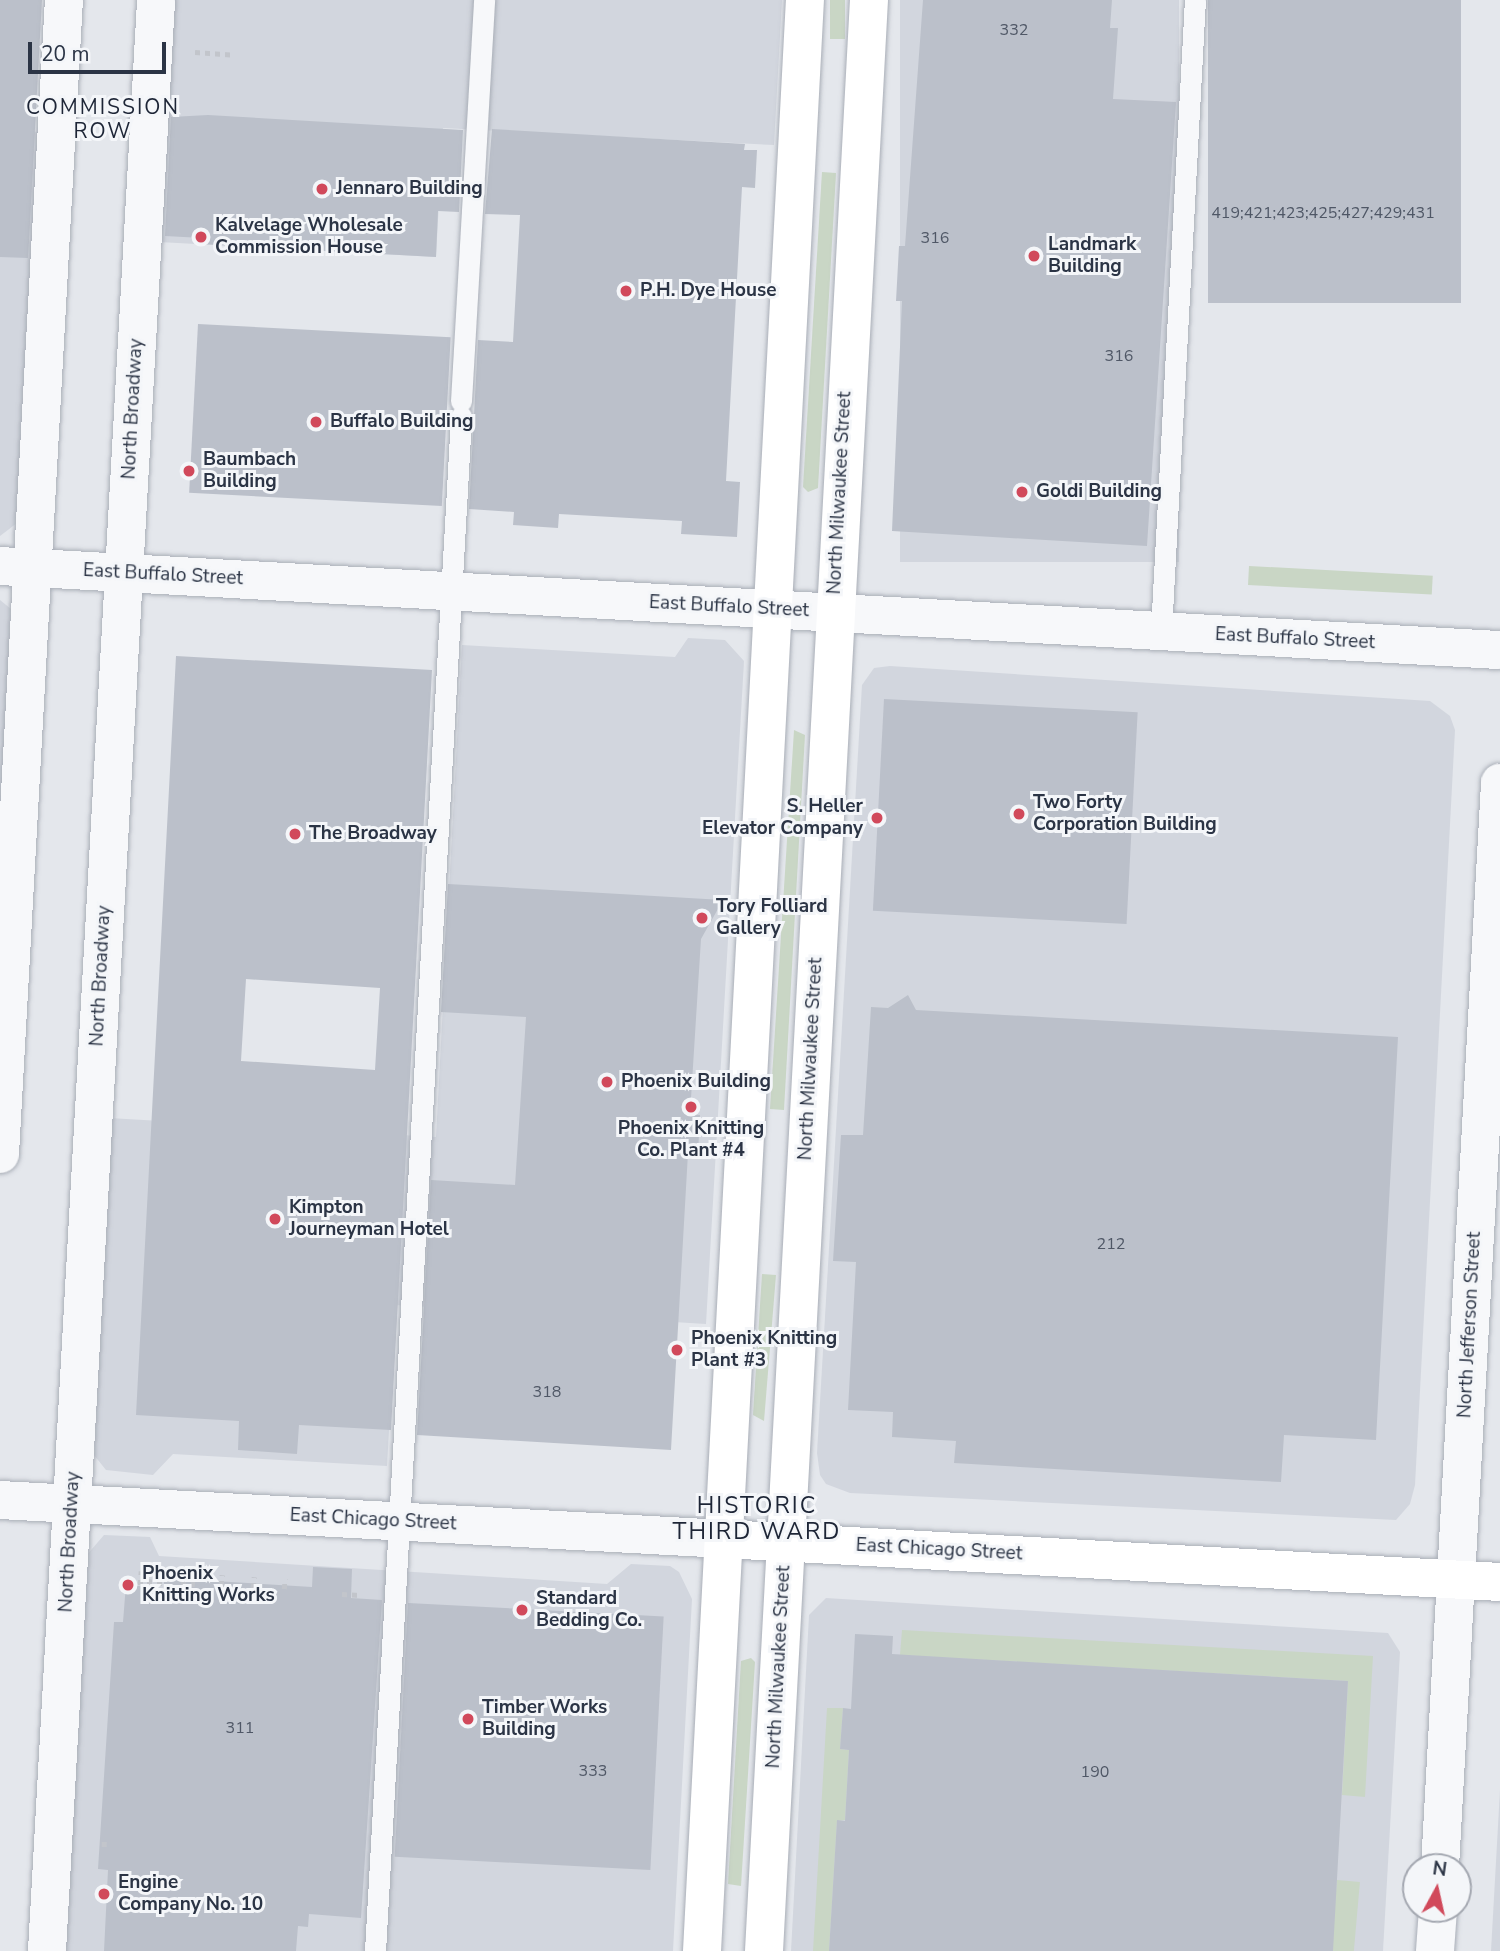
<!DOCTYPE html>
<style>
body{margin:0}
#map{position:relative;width:1500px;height:1951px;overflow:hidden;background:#e4e7ec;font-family:"Nunito Sans",sans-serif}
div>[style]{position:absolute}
.built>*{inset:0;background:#d2d6de;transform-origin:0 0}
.green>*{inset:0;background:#c9d6c5;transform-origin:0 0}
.building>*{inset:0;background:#bbc0ca;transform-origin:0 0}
.path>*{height:4.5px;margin-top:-2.25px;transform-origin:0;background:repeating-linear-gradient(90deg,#c2c5cb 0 5px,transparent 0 10px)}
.roads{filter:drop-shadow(0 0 2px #a9aeb7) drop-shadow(0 0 2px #a9aeb7)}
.lane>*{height:21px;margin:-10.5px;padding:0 10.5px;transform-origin:10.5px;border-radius:10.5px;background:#f7f8fa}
.street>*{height:38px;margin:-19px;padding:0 19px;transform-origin:19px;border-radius:19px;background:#f7f8fa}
.secondary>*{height:38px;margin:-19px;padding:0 19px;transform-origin:19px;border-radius:19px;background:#fff}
.dots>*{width:19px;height:19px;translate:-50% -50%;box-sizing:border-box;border:4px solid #f4f6f9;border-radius:50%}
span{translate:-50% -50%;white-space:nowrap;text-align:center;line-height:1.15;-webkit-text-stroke:6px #f4f6f9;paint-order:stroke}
.number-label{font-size:16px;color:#4f5766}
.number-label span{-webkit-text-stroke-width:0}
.poi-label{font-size:19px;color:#2b3445;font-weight:700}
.left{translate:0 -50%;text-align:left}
.right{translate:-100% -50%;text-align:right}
.street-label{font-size:19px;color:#2b3445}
.neighbourhood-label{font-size:21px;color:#1d2536;letter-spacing:2px}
.quarter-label{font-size:23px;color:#1d2536;letter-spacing:2px}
.north{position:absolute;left:1402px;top:1853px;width:70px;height:70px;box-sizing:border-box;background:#f4f6f9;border:2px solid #a4a8b1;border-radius:50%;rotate:8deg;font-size:19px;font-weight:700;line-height:28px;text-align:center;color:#2b3445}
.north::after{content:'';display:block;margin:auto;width:24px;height:32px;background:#d1495b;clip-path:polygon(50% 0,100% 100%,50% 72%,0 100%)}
.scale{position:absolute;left:28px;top:42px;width:138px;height:32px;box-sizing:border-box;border:4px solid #2b3445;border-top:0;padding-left:9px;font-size:21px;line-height:24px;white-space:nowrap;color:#2b3445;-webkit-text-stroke:5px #f4f6f9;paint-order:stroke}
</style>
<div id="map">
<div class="built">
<i style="clip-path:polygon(173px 0,782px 0,774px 145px,443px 128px,436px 257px,159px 242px)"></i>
<i style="left:900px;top:0;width:279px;height:562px"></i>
<i style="clip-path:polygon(0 130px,40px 132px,17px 523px,0 536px)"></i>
<i style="clip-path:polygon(0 600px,11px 609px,0 887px)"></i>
<i style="clip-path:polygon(688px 638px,725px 640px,744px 661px,706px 1324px,396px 1305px,387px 1466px,173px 1454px,153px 1475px,106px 1470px,94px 1455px,109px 1118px,436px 1137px,462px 645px,675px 657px)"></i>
<i style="clip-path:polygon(890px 666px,1430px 701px,1450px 716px,1455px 730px,1415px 1485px,1410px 1504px,1396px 1520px,850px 1493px,826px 1484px,820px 1475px,817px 1453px,862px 685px,874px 668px)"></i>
<i style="clip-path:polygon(104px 1535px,150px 1537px,159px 1556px,607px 1584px,631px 1564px,670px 1566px,679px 1572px,692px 1599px,673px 1951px,64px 1951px,85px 1557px)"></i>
<i style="clip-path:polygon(826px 1598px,1388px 1633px,1400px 1652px,1383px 1951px,791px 1951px,809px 1615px)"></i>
<i style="clip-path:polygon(1500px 1790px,1500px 1951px,1491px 1951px)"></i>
</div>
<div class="green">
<i style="left:830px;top:0;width:15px;height:39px"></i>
<i style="clip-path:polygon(822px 172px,836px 173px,818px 488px,808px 492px,803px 487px)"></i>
<i style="left:1249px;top:566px;width:184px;height:19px;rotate:3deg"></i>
<i style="clip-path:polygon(794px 730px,805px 735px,784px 1110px,770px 1109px)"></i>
<i style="clip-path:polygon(762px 1274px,776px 1275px,764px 1421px,753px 1415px)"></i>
<i style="clip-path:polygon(902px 1630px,1373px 1656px,1365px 1797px,1342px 1795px,1348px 1681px,900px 1655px)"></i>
<i style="clip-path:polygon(751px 1658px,755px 1662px,741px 1886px,728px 1884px,741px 1661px)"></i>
<i style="clip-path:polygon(827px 1708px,843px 1708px,840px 1749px,849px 1750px,845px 1820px,837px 1821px,829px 1951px,813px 1951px)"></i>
<i style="left:1337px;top:1880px;width:23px;height:71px;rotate:5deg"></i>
</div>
<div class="building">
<i style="clip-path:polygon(0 0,42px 0,28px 258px,0 257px)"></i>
<i style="clip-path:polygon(923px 0,1112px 0,1110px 28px,1118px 28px,1113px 99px,1176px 102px,1147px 546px,892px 531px,902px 301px,896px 301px,899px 246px,905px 246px)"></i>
<i style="left:1208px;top:0;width:253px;height:303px"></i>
<i style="clip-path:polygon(208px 115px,463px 130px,459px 212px,438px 211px,436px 257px,201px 244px,202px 238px,165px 236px,171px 117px)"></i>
<i style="clip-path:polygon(492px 129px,745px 144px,744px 150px,757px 150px,755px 188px,742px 187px,726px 481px,740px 482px,737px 537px,681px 534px,682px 521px,559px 514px,558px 528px,513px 525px,514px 512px,469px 509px,478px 340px,513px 342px,520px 215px,485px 214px)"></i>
<i style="left:198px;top:324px;width:253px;height:169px;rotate:3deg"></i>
<i style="clip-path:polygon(evenodd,176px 656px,432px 670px,391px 1430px,299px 1425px,297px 1454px,238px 1450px,239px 1421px,136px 1415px,176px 656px,246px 979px,380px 988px,375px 1070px,241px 1061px,246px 979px)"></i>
<i style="left:884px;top:699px;width:254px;height:212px;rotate:3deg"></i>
<i style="clip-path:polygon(448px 884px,723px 900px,701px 939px,690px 1114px,700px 1115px,698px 1153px,688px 1153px,671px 1450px,417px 1435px,431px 1180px,515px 1185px,526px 1017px,441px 1012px)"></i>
<i style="clip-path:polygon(908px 995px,916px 1010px,1398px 1037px,1376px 1440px,1284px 1435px,1281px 1482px,1243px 1480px,954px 1463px,956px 1441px,892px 1437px,893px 1412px,848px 1410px,856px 1262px,833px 1261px,841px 1135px,863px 1135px,871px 1007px,888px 1008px)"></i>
<i style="clip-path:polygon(313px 1567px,352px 1569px,351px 1598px,382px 1600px,361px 1918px,309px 1914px,308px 1927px,298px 1926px,296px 1951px,104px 1951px,108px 1870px,98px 1869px,114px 1622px,123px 1622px,126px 1584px,164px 1590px,164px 1578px,312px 1587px)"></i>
<i style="left:408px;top:1603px;width:256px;height:254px;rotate:3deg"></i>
<i style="clip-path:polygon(855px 1634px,893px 1636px,892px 1654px,1348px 1681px,1333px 1951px,829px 1951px,837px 1820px,845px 1821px,849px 1750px,840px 1749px,843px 1708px,851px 1709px)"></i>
</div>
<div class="path">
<i style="left:195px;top:52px;width:39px;rotate:4deg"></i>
<i style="left:147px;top:1581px;width:17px;rotate:7deg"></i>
<i style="left:181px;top:1583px;width:14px;rotate:4deg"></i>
<i style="left:140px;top:1585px;width:14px;rotate:-86deg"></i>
<i style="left:221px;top:1586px;width:11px;rotate:-85deg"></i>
<i style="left:253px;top:1588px;width:11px;rotate:-85deg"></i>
<i style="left:284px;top:1589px;width:10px;rotate:-84deg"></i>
<i style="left:342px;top:1594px;width:18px;rotate:3deg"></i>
<i style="left:104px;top:1847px;width:8px;rotate:-90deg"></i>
</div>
<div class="roads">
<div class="lane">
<i style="left:461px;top:401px;width:402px;rotate:-86.7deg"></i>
<i style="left:1161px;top:631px;width:632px;rotate:-86.92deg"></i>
<i style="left:375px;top:1951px;width:1537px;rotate:-86.79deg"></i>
</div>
<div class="street">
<i style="left:0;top:566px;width:1502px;rotate:3.21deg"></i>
<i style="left:0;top:1154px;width:1156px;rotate:-86.83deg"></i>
<i style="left:0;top:1500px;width:725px;rotate:3.08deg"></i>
<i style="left:1440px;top:1867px;width:1086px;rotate:-86.83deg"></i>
<i style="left:47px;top:1951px;width:1954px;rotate:-86.8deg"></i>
<i style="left:1435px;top:1951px;width:42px;rotate:-85.9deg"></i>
</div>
<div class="secondary">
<i style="left:724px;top:1539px;width:777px;rotate:3.17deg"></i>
<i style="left:702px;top:1951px;width:1954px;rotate:-86.98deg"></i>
<i style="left:764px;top:1951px;width:1954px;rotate:-86.92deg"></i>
</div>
</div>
<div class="dots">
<i style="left:322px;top:189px;background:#d1495b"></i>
<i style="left:201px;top:237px;background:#d1495b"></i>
<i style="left:1034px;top:256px;background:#d1495b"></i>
<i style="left:626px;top:291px;background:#d1495b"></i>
<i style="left:316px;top:422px;background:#d1495b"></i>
<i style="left:189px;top:471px;background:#d1495b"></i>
<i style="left:1022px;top:492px;background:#d1495b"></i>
<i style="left:1019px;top:814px;background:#d1495b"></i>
<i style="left:877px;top:818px;background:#d1495b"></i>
<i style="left:295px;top:834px;background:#d1495b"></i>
<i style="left:702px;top:918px;background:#d1495b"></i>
<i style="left:607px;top:1082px;background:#d1495b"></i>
<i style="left:691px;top:1107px;background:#d1495b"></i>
<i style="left:275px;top:1219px;background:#d1495b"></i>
<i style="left:677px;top:1350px;background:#d1495b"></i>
<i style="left:128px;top:1585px;background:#d1495b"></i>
<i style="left:522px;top:1610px;background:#d1495b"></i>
<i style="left:468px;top:1719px;background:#d1495b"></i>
<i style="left:104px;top:1894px;background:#d1495b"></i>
</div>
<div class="number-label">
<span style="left:1014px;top:30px">332</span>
<span style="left:1323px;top:213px">419;421;423;425;427;429;431</span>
<span style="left:935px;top:238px">316</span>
<span style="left:1119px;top:356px">316</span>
<span style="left:1111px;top:1244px">212</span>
<span style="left:547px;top:1392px">318</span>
<span style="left:240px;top:1728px">311</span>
<span style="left:593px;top:1771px">333</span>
<span style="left:1095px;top:1772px">190</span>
</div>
<div class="poi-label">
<span class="left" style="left:336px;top:189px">Jennaro Building</span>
<span class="left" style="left:215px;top:237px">Kalvelage Wholesale<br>Commission House</span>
<span class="left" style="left:1048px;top:256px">Landmark<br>Building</span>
<span class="left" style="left:640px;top:291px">P.H. Dye House</span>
<span class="left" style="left:330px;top:422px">Buffalo Building</span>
<span class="left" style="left:203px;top:471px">Baumbach<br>Building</span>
<span class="left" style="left:1036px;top:492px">Goldi Building</span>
<span class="left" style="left:1033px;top:814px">Two Forty<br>Corporation Building</span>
<span class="right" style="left:863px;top:818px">S. Heller<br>Elevator Company</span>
<span class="left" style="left:309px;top:834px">The Broadway</span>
<span class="left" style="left:716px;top:918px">Tory Folliard<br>Gallery</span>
<span class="left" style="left:621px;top:1082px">Phoenix Building</span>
<span style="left:691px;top:1140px">Phoenix Knitting<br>Co. Plant #4</span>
<span class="left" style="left:289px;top:1219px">Kimpton<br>Journeyman Hotel</span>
<span class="left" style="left:691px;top:1350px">Phoenix Knitting<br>Plant #3</span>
<span class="left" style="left:142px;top:1585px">Phoenix<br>Knitting Works</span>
<span class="left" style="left:536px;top:1610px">Standard<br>Bedding Co.</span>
<span class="left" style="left:482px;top:1719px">Timber Works<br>Building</span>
<span class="left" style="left:118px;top:1894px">Engine<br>Company No. 10</span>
</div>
<div class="street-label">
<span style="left:133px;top:409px;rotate:-87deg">North Broadway</span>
<span style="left:840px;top:493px;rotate:-87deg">North Milwaukee Street</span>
<span style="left:163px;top:575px;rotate:3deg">East Buffalo Street</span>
<span style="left:729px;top:607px;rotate:3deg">East Buffalo Street</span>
<span style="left:1295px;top:639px;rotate:3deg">East Buffalo Street</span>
<span style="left:101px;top:976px;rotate:-87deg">North Broadway</span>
<span style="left:811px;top:1059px;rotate:-87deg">North Milwaukee Street</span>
<span style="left:1470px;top:1325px;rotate:-87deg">North Jefferson Street</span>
<span style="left:373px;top:1520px;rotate:3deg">East Chicago Street</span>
<span style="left:70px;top:1542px;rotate:-87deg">North Broadway</span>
<span style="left:939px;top:1550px;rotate:3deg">East Chicago Street</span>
<span style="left:779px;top:1667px;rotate:-87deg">North Milwaukee Street</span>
</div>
<div class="neighbourhood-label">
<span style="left:103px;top:119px">COMMISSION<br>ROW</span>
</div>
<div class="quarter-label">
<span style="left:757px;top:1519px">HISTORIC<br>THIRD WARD</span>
</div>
<div class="north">N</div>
<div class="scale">20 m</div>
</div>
